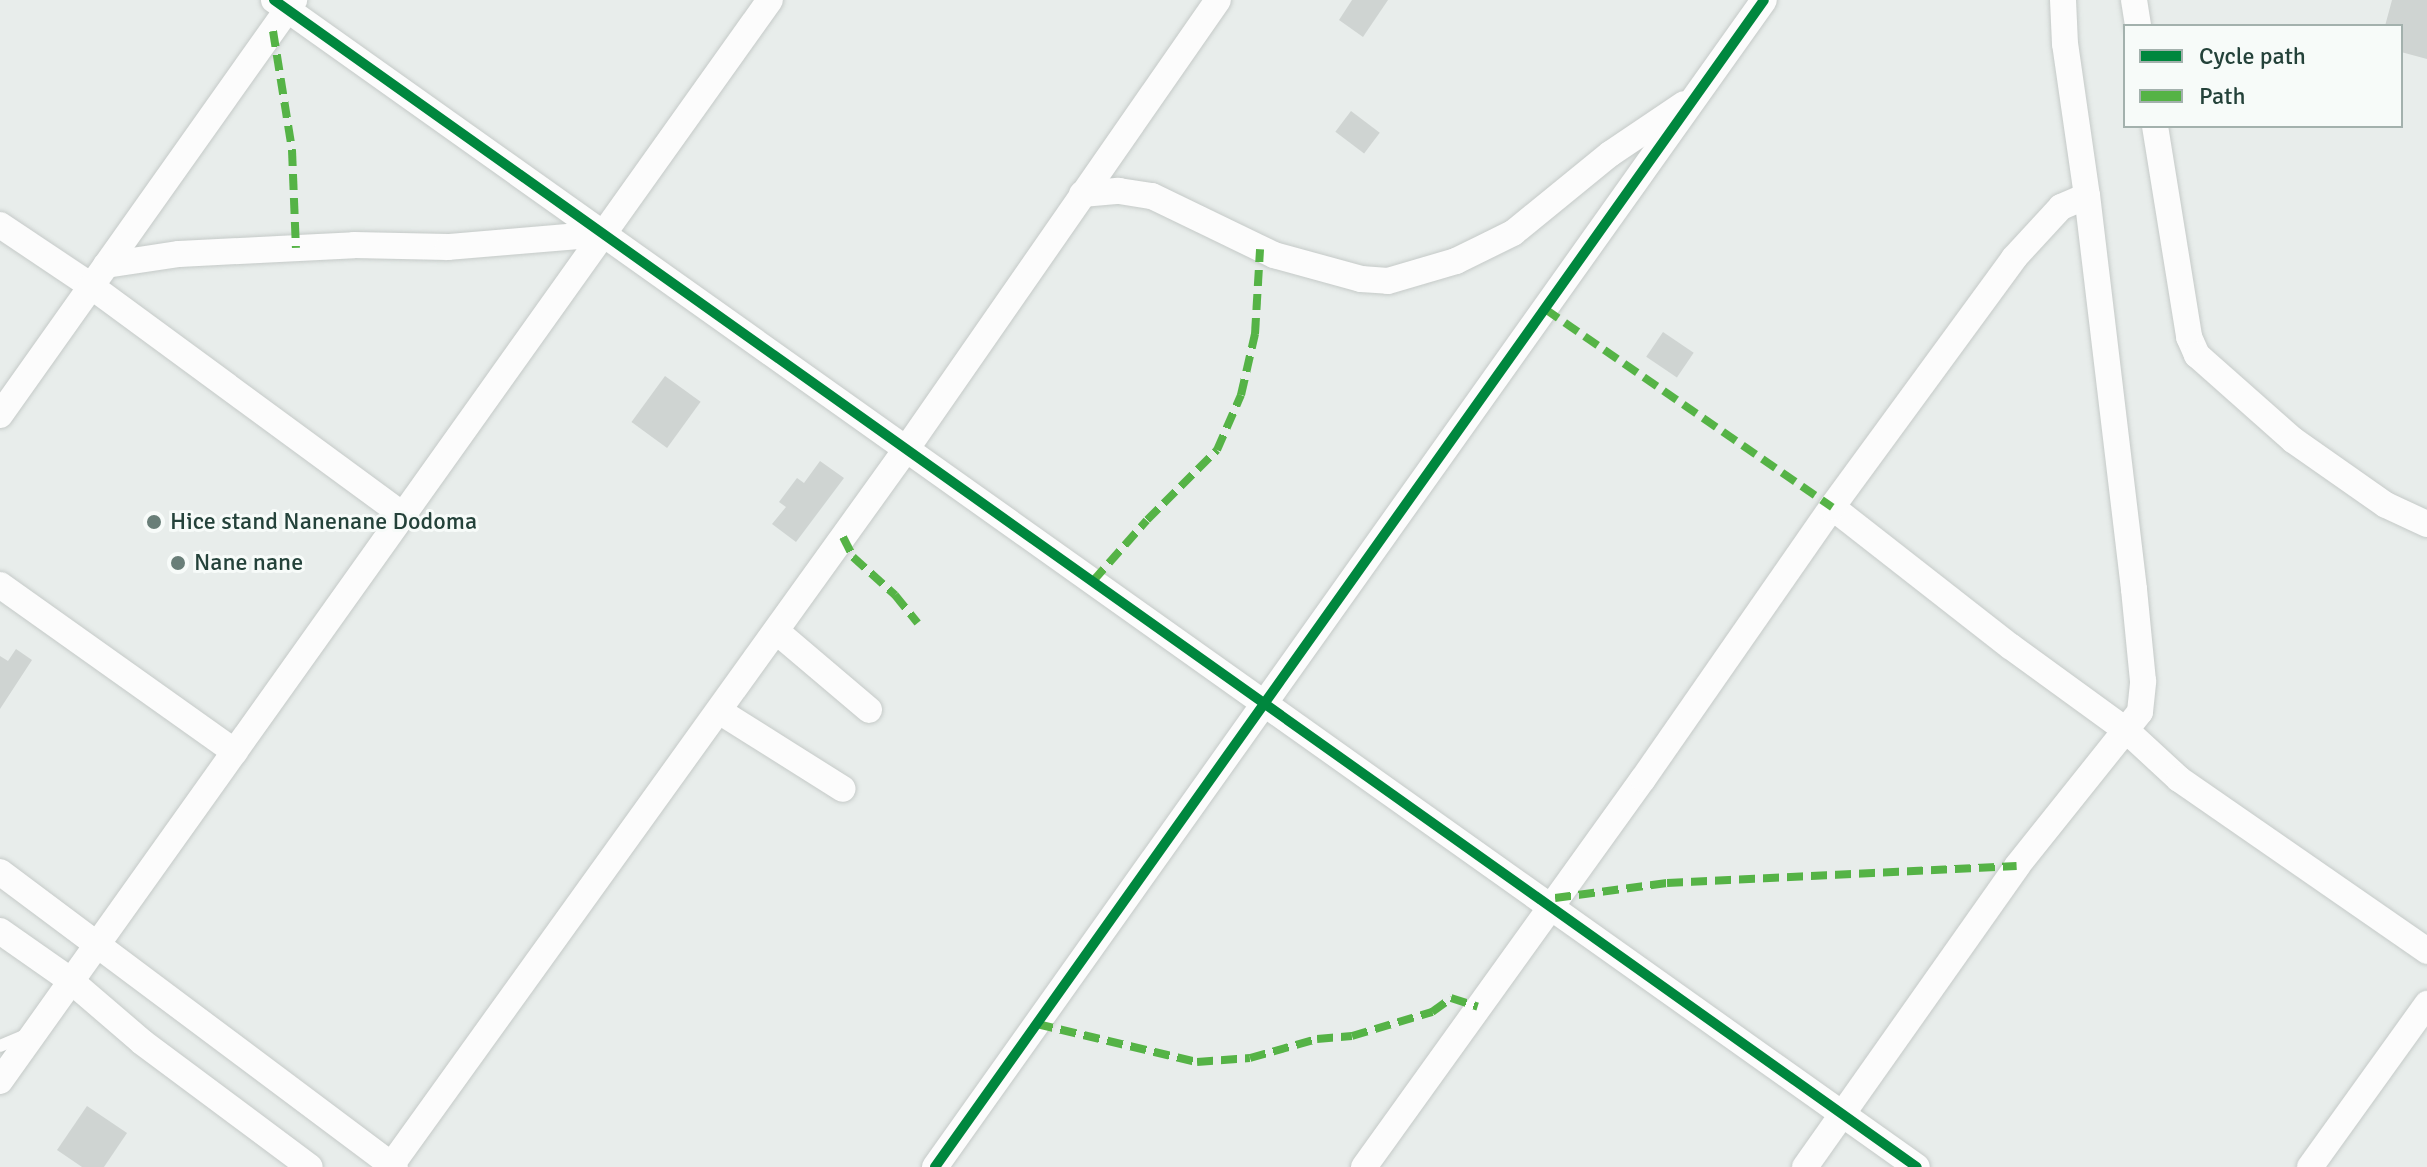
<!DOCTYPE html>
<style>
body{margin:0}
#map{position:relative;width:2427px;height:1167px;overflow:hidden;background:#e8edeb;font-family:Signika,sans-serif}
div>[style]{position:absolute}
.building>*{inset:0;background:#cfd4d2;transform-origin:0 0}
.roads{filter:drop-shadow(0 0 2px #c5cac8) drop-shadow(0 0 2px #c5cac8)}
.service>*{height:12px;margin:-6px;padding:0 6px;transform-origin:6px;border-radius:6px;background:#fcfcfc}
.minor>*{height:26px;margin:-13px;padding:0 13px;transform-origin:13px;border-radius:13px;background:#fcfcfc}
.quiet>*{height:8px;margin-top:-4px;transform-origin:0;background:repeating-linear-gradient(90deg,#55b346 0 16px,transparent 0 24px)}
.cycleway>*{height:10px;margin:-5px;padding:0 5px;transform-origin:5px;border-radius:5px;background:#00873e}
.dots>*{width:22px;height:22px;translate:-50% -50%;box-sizing:border-box;border:4px solid #f7fbf9;border-radius:50%}
span{translate:-50% -50%;white-space:nowrap;text-align:center;line-height:1.15;-webkit-text-stroke:6px #f7fbf9;paint-order:stroke}
.poi-label{font-size:24px;color:#24423a}
.left{translate:0 -50%;text-align:left}
.legend{position:absolute;left:2123px;top:24px;width:280px;height:104px;box-sizing:border-box;background:#f7fbf9;border:2px solid #a3b1ad;margin:0;padding:10px 14px;list-style:none;font-size:24px;color:#24423a}
.legend li{display:flex;align-items:center;gap:16px;height:40px}
.legend b{width:40px;border:2px solid #a3b1ad}
</style>
<div id="map">
<div class="building">
<i style="clip-path:polygon(1352px 0,1388px 0,1363px 37px,1339px 20px)"></i>
<i style="clip-path:polygon(2392px 0,2427px 0,2427px 59px,2401px 52px,2401px 26px,2385px 26px)"></i>
<i style="left:1351px;top:111px;width:36px;height:26px;rotate:37deg"></i>
<i style="left:1663px;top:332px;width:37px;height:30px;rotate:34deg"></i>
<i style="left:665px;top:376px;width:44px;height:57px;rotate:36deg"></i>
<i style="clip-path:polygon(820px 461px,844px 478px,796px 542px,772px 524px,786px 507px,779px 502px,797px 478px,804px 483px)"></i>
<i style="clip-path:polygon(16px 649px,32px 660px,0 709px,0 656px,8px 661px)"></i>
<i style="clip-path:polygon(87px 1106px,127px 1133px,104px 1167px,82px 1167px,57px 1150px)"></i>
</div>
<div class="roads">
<div class="service">
<i style="left:0;top:1046px;width:30px;rotate:-23deg"></i>
</div>
<div class="minor">
<i style="left:274px;top:0;width:2015px;rotate:35.39deg"></i>
<i style="left:2134px;top:0;width:26px;rotate:81deg"></i>
<i style="left:2155px;top:126px;width:214px;rotate:80.8deg"></i>
<i style="left:2189px;top:337px;width:20px;rotate:66deg"></i>
<i style="left:2197px;top:355px;width:128px;rotate:41.5deg"></i>
<i style="left:2293px;top:440px;width:113px;rotate:35deg"></i>
<i style="left:2386px;top:505px;width:45px;rotate:24.9deg"></i>
<i style="left:1082px;top:194px;width:37px;rotate:-5deg"></i>
<i style="left:1119px;top:191px;width:33px;rotate:9deg"></i>
<i style="left:1152px;top:196px;width:136px;rotate:25.8deg"></i>
<i style="left:1274px;top:255px;width:90px;rotate:15.4deg"></i>
<i style="left:1361px;top:279px;width:27px;rotate:4deg"></i>
<i style="left:1388px;top:281px;width:71px;rotate:-16.4deg"></i>
<i style="left:1456px;top:261px;width:64px;rotate:-26.2deg"></i>
<i style="left:1513px;top:233px;width:125px;rotate:-39.2deg"></i>
<i style="left:1610px;top:154px;width:89px;rotate:-34deg"></i>
<i style="left:0;top:225px;width:110px;rotate:33.8deg"></i>
<i style="left:91px;top:286px;width:387px;rotate:36.3deg"></i>
<i style="left:106px;top:265px;width:74px;rotate:-8.6deg"></i>
<i style="left:179px;top:254px;width:175px;rotate:-2.9deg"></i>
<i style="left:354px;top:245px;width:94px;rotate:1.2deg"></i>
<i style="left:448px;top:247px;width:157px;rotate:-4.8deg"></i>
<i style="left:0;top:415px;width:509px;rotate:-54.68deg"></i>
<i style="left:1832px;top:507px;width:226px;rotate:38deg"></i>
<i style="left:2010px;top:646px;width:145px;rotate:36deg"></i>
<i style="left:2127px;top:731px;width:71px;rotate:42.7deg"></i>
<i style="left:2179px;top:779px;width:302px;rotate:34.7deg"></i>
<i style="left:0;top:585px;width:288px;rotate:35.4deg"></i>
<i style="left:776px;top:631px;width:122px;rotate:40.3deg"></i>
<i style="left:719px;top:711px;width:146px;rotate:32.2deg"></i>
<i style="left:0;top:872px;width:493px;rotate:36.8deg"></i>
<i style="left:0;top:931px;width:85px;rotate:35deg"></i>
<i style="left:70px;top:980px;width:95px;rotate:40.7deg"></i>
<i style="left:142px;top:1042px;width:209px;rotate:36.7deg"></i>
<i style="left:0;top:1081px;width:1327px;rotate:-54.54deg"></i>
<i style="left:390px;top:1167px;width:886px;rotate:-54.28deg"></i>
<i style="left:907px;top:448px;width:545px;rotate:-55.23deg"></i>
<i style="left:935px;top:1167px;width:1431px;rotate:-54.61deg"></i>
<i style="left:1364px;top:1167px;width:478px;rotate:-54.3deg"></i>
<i style="left:1643px;top:779px;width:331px;rotate:-55.2deg"></i>
<i style="left:1832px;top:507px;width:308px;rotate:-53.8deg"></i>
<i style="left:2014px;top:258px;width:69px;rotate:-47.3deg"></i>
<i style="left:2061px;top:207px;width:28px;rotate:-23deg"></i>
<i style="left:1805px;top:1167px;width:368px;rotate:-54.8deg"></i>
<i style="left:2017px;top:866px;width:197px;rotate:-51.4deg"></i>
<i style="left:2140px;top:712px;width:31px;rotate:-84deg"></i>
<i style="left:2143px;top:681px;width:92px;rotate:-95.6deg"></i>
<i style="left:2134px;top:589px;width:396px;rotate:-96.8deg"></i>
<i style="left:2087px;top:196px;width:154px;rotate:-98.2deg"></i>
<i style="left:2065px;top:44px;width:44px;rotate:-92.6deg"></i>
<i style="left:2310px;top:1167px;width:201px;rotate:-54.3deg"></i>
</div>
</div>
<div class="quiet">
<i style="left:273px;top:31px;width:121px;rotate:80.9deg"></i>
<i style="left:292px;top:150px;width:98px;rotate:87.7deg"></i>
<i style="left:1545px;top:309px;width:349px;rotate:34.6deg"></i>
<i style="left:843px;top:537px;width:22px;rotate:63deg"></i>
<i style="left:853px;top:557px;width:57px;rotate:42.1deg"></i>
<i style="left:895px;top:595px;width:36px;rotate:51deg"></i>
<i style="left:1093px;top:581px;width:81px;rotate:-48.5deg"></i>
<i style="left:1147px;top:520px;width:99px;rotate:-45deg"></i>
<i style="left:1217px;top:450px;width:60px;rotate:-66.4deg"></i>
<i style="left:1241px;top:395px;width:63px;rotate:-77.1deg"></i>
<i style="left:1255px;top:334px;width:85px;rotate:-86.6deg"></i>
<i style="left:1555px;top:898px;width:113px;rotate:-7.6deg"></i>
<i style="left:1667px;top:883px;width:350px;rotate:-2.8deg"></i>
<i style="left:1037px;top:1024px;width:164px;rotate:13.4deg"></i>
<i style="left:1197px;top:1062px;width:53px;rotate:-4.3deg"></i>
<i style="left:1250px;top:1058px;width:70px;rotate:-15.8deg"></i>
<i style="left:1317px;top:1039px;width:35px;rotate:-5deg"></i>
<i style="left:1352px;top:1036px;width:84px;rotate:-16.7deg"></i>
<i style="left:1432px;top:1012px;width:24px;rotate:-36deg"></i>
<i style="left:1451px;top:998px;width:28px;rotate:18deg"></i>
</div>
<div class="cycleway">
<i style="left:274px;top:0;width:2015px;rotate:35.39deg"></i>
<i style="left:935px;top:1167px;width:1431px;rotate:-54.61deg"></i>
</div>
<div class="dots">
<i style="left:154px;top:522px;background:#697e78"></i>
<i style="left:178px;top:563px;background:#697e78"></i>
</div>
<div class="poi-label">
<span class="left" style="left:170px;top:522px">Hice stand Nanenane Dodoma</span>
<span class="left" style="left:194px;top:563px">Nane nane</span>
</div>
<ul class="legend">
<li><b style="height:10px;background:#00873e"></b>Cycle path</li>
<li><b style="height:10px;background:#55b346"></b>Path</li>
</ul>
</div>
